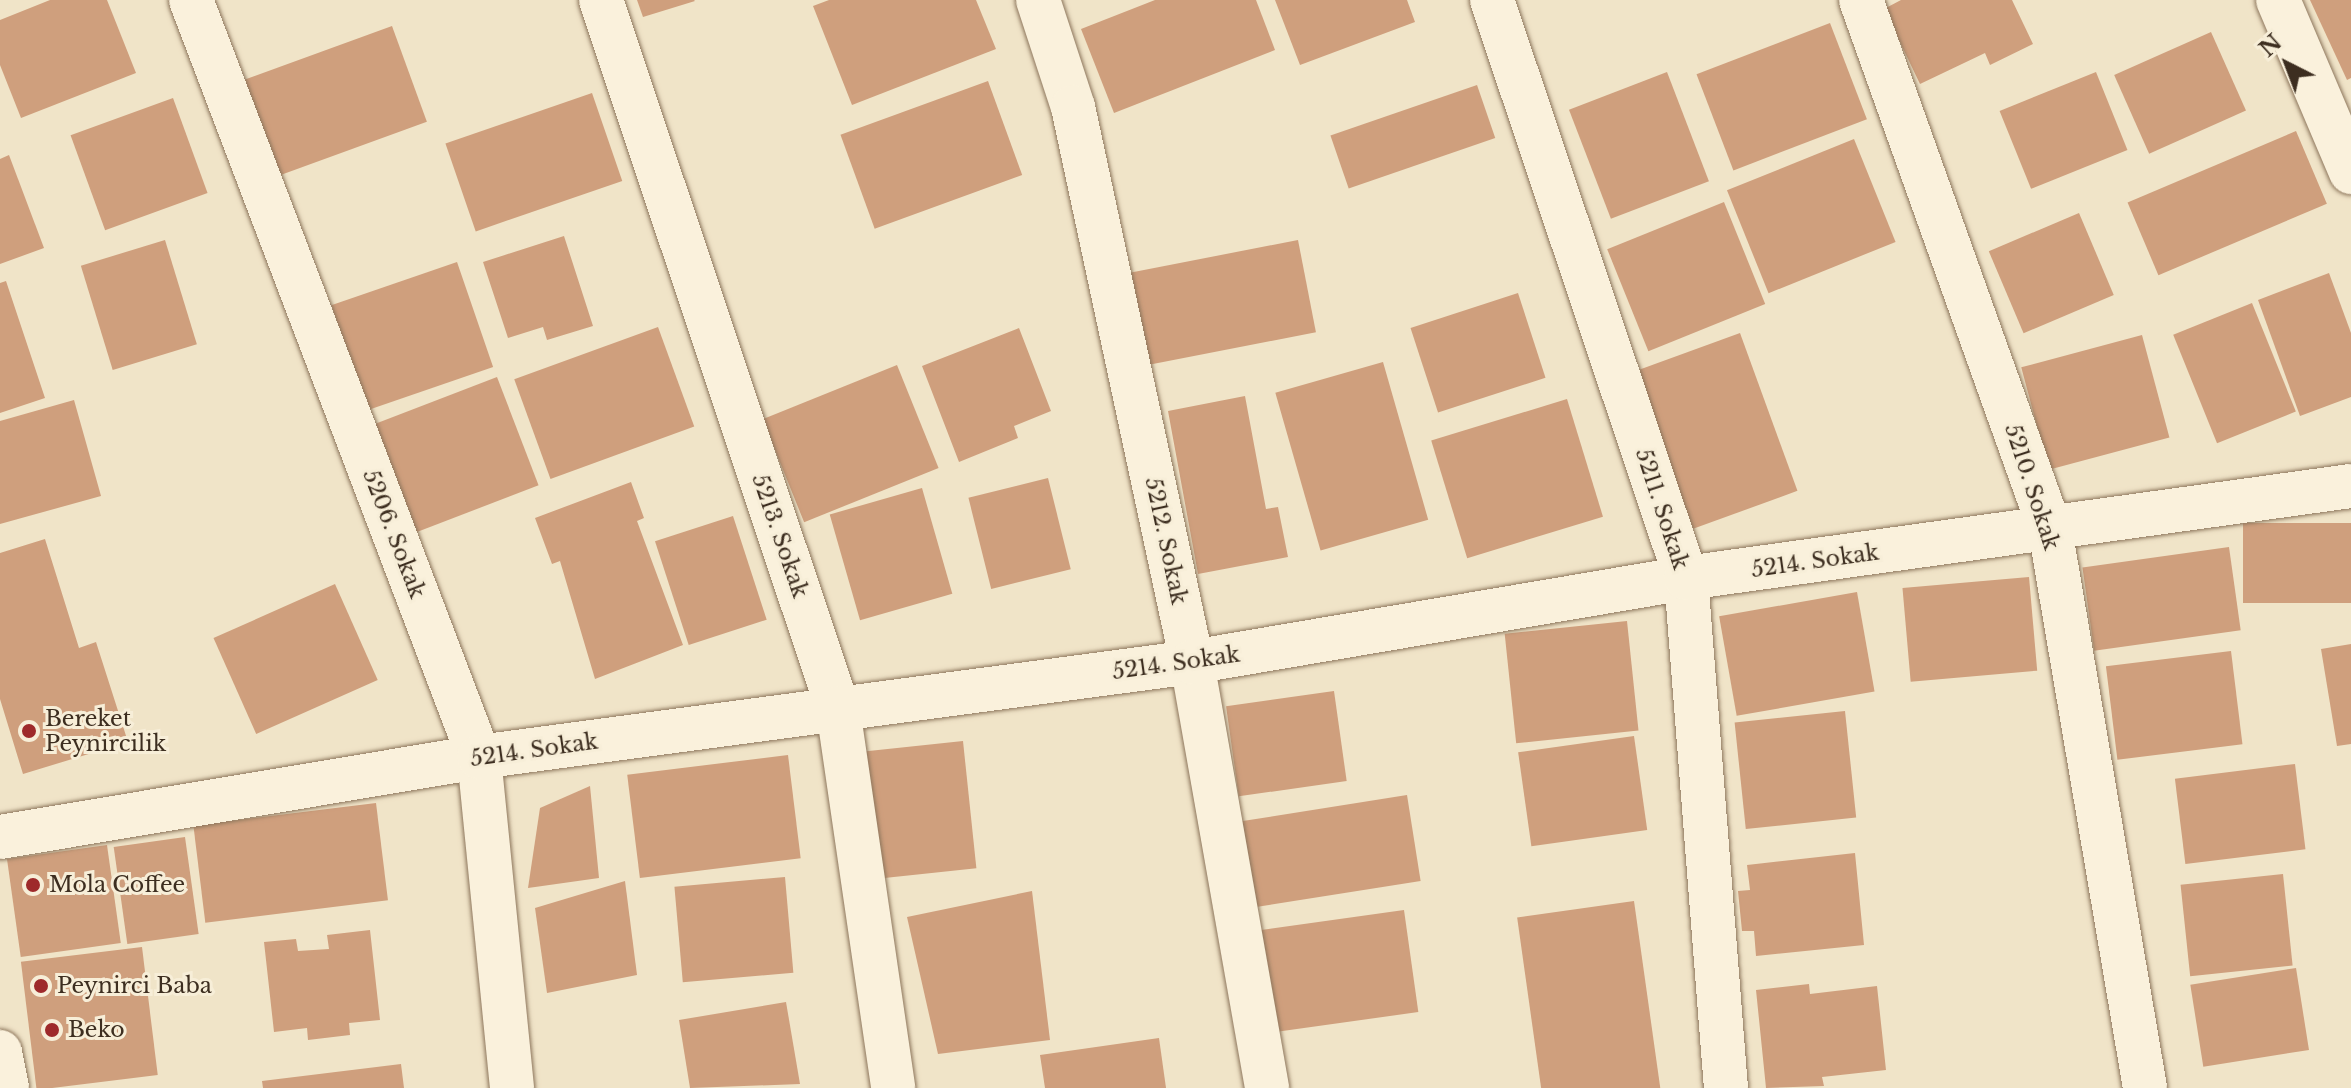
<!DOCTYPE html>
<style>
body{margin:0}
#map{position:relative;width:2351px;height:1088px;overflow:hidden;background:#f0e4c8;font-family:"Libre Baskerville",serif}
div>[style]{position:absolute}
.building>*{inset:0;background:#cf9f7d;transform-origin:0 0}
.roads{filter:drop-shadow(0 0 2px #8d765c) drop-shadow(0 0 2px #8d765c)}
.street>*{height:44px;margin:-22px;padding:0 22px;transform-origin:22px;border-radius:22px;background:#faf1dc}
.secondary>*{height:44px;margin:-22px;padding:0 22px;transform-origin:22px;border-radius:22px;background:#faf1dc}
.dots>*{width:22px;height:22px;translate:-50% -50%;box-sizing:border-box;border:4px solid #f7eed8;border-radius:50%}
span{translate:-50% -50%;white-space:nowrap;text-align:center;line-height:1.15;-webkit-text-stroke:6px #f7eed8;paint-order:stroke}
.street-label{font-size:22px;color:#3d2e20}
.poi-label{font-size:22px;color:#3d2e20}
.left{translate:0 -50%;text-align:left}
.north{position:absolute;left:2247px;top:24px;width:80px;height:80px;-webkit-text-stroke:6px #f7eed8;paint-order:stroke;rotate:318deg;font-size:22px;font-weight:700;line-height:32px;text-align:center;color:#3d2e20}
.north::after{content:'';display:block;margin:auto;width:28px;height:36px;background:#3d2e20;clip-path:polygon(50% 0,100% 100%,50% 72%,0 100%)}
</style>
<div id="map">
<div class="building">
<i style="clip-path:polygon(50px 0,107px 0,136px 73px,21px 118px,0 65px,0 20px)"></i>
<i style="clip-path:polygon(637px 0,694px 0,695px 1px,643px 17px)"></i>
<i style="clip-path:polygon(829px 0,976px 0,996px 49px,852px 105px,813px 6px)"></i>
<i style="clip-path:polygon(1155px 0,1256px 0,1275px 50px,1114px 113px,1081px 29px)"></i>
<i style="clip-path:polygon(1275px 0,1407px 0,1415px 22px,1300px 65px)"></i>
<i style="clip-path:polygon(1901px 0,2012px 0,2033px 44px,1990px 65px,1985px 53px,1920px 84px,1884px 9px)"></i>
<i style="clip-path:polygon(2310px 0,2351px 0,2351px 78px,2347px 80px)"></i>
<i style="left:1830px;top:23px;width:103px;height:143px;rotate:69deg"></i>
<i style="left:392px;top:26px;width:102px;height:171px;rotate:70deg"></i>
<i style="left:2211px;top:32px;width:86px;height:106px;rotate:66deg"></i>
<i style="left:1667px;top:72px;width:117px;height:105px;rotate:69deg"></i>
<i style="left:2096px;top:72px;width:84px;height:104px;rotate:68deg"></i>
<i style="left:988px;top:81px;width:100px;height:157px;rotate:70deg"></i>
<i style="left:1477px;top:85px;width:56px;height:155px;rotate:71deg"></i>
<i style="left:592px;top:93px;width:93px;height:155px;rotate:71deg"></i>
<i style="left:173px;top:98px;width:101px;height:109px;rotate:70deg"></i>
<i style="left:2296px;top:131px;width:79px;height:183px;rotate:67deg"></i>
<i style="left:1854px;top:139px;width:111px;height:137px;rotate:68deg"></i>
<i style="clip-path:polygon(9px 155px,44px 248px,0 264px,0 159px)"></i>
<i style="left:1724px;top:202px;width:110px;height:126px;rotate:68deg"></i>
<i style="left:2079px;top:213px;width:89px;height:98px;rotate:67deg"></i>
<i style="clip-path:polygon(564px 236px,593px 326px,547px 340px,543px 327px,508px 338px,483px 262px)"></i>
<i style="left:165px;top:240px;width:109px;height:88px;rotate:73deg"></i>
<i style="left:1298px;top:240px;width:94px;height:170px;rotate:79deg"></i>
<i style="left:457px;top:262px;width:111px;height:133px;rotate:71deg"></i>
<i style="clip-path:polygon(2329px 273px,2351px 333px,2351px 397px,2300px 416px,2258px 300px)"></i>
<i style="clip-path:polygon(6px 281px,45px 398px,0 413px,0 283px)"></i>
<i style="left:1518px;top:293px;width:89px;height:113px;rotate:72deg"></i>
<i style="left:2252px;top:303px;width:117px;height:85px;rotate:68deg"></i>
<i style="left:658px;top:327px;width:106px;height:153px;rotate:70deg"></i>
<i style="clip-path:polygon(1019px 328px,1051px 411px,1014px 426px,1018px 438px,959px 462px,922px 366px)"></i>
<i style="left:1740px;top:333px;width:168px;height:111px;rotate:70deg"></i>
<i style="left:2142px;top:335px;width:106px;height:125px;rotate:75deg"></i>
<i style="left:1383px;top:362px;width:164px;height:112px;rotate:74deg"></i>
<i style="left:897px;top:365px;width:111px;height:145px;rotate:68deg"></i>
<i style="left:497px;top:377px;width:116px;height:140px;rotate:69deg"></i>
<i style="clip-path:polygon(1245px 396px,1266px 509px,1278px 507px,1288px 557px,1198px 574px,1168px 411px)"></i>
<i style="left:1567px;top:399px;width:123px;height:142px;rotate:73deg"></i>
<i style="clip-path:polygon(74px 400px,101px 496px,0 524px,0 421px)"></i>
<i style="left:1048px;top:478px;width:94px;height:82px;rotate:76deg"></i>
<i style="clip-path:polygon(631px 482px,644px 518px,637px 521px,683px 645px,595px 679px,560px 561px,552px 564px,535px 518px)"></i>
<i style="left:922px;top:488px;width:110px;height:96px;rotate:74deg"></i>
<i style="left:733px;top:516px;width:109px;height:82px;rotate:72deg"></i>
<i style="left:2351px;top:523px;width:80px;height:108px;rotate:90deg"></i>
<i style="clip-path:polygon(45px 539px,79px 648px,96px 642px,128px 742px,23px 774px,0 699px,0 553px)"></i>
<i style="left:2229px;top:547px;width:84px;height:148px;rotate:82deg"></i>
<i style="left:2029px;top:577px;width:94px;height:127px;rotate:85deg"></i>
<i style="left:335px;top:584px;width:105px;height:133px;rotate:66deg"></i>
<i style="left:1857px;top:592px;width:101px;height:140px;rotate:80deg"></i>
<i style="left:1627px;top:621px;width:110px;height:123px;rotate:84deg"></i>
<i style="clip-path:polygon(2351px 644px,2351px 744px,2337px 746px,2321px 649px)"></i>
<i style="left:2231px;top:651px;width:94px;height:126px;rotate:83deg"></i>
<i style="left:1334px;top:691px;width:91px;height:109px;rotate:82deg"></i>
<i style="left:1845px;top:711px;width:107px;height:111px;rotate:84deg"></i>
<i style="left:1634px;top:736px;width:95px;height:117px;rotate:82deg"></i>
<i style="left:963px;top:741px;width:128px;height:109px;rotate:84deg"></i>
<i style="left:788px;top:755px;width:104px;height:162px;rotate:83deg"></i>
<i style="left:2295px;top:764px;width:86px;height:121px;rotate:83deg"></i>
<i style="clip-path:polygon(590px 786px,599px 878px,528px 888px,540px 808px)"></i>
<i style="left:1407px;top:795px;width:87px;height:176px;rotate:81deg"></i>
<i style="left:376px;top:803px;width:98px;height:184px;rotate:83deg"></i>
<i style="left:185px;top:837px;width:98px;height:72px;rotate:82deg"></i>
<i style="left:107px;top:845px;width:99px;height:101px;rotate:82deg"></i>
<i style="clip-path:polygon(1855px 853px,1864px 945px,1756px 956px,1754px 931px,1742px 931px,1738px 891px,1750px 890px,1747px 865px)"></i>
<i style="left:2283px;top:874px;width:92px;height:103px;rotate:84deg"></i>
<i style="left:785px;top:877px;width:96px;height:111px;rotate:85deg"></i>
<i style="clip-path:polygon(625px 881px,637px 975px,547px 993px,535px 908px)"></i>
<i style="clip-path:polygon(1032px 891px,1050px 1040px,938px 1054px,907px 917px)"></i>
<i style="left:1634px;top:901px;width:189px;height:118px;rotate:82deg"></i>
<i style="left:1404px;top:910px;width:103px;height:162px;rotate:82deg"></i>
<i style="clip-path:polygon(370px 930px,380px 1020px,349px 1023px,350px 1035px,308px 1040px,307px 1028px,274px 1032px,264px 942px,296px 939px,298px 951px,329px 949px,327px 935px)"></i>
<i style="left:142px;top:947px;width:129px;height:122px;rotate:83deg"></i>
<i style="left:2296px;top:968px;width:83px;height:107px;rotate:81deg"></i>
<i style="clip-path:polygon(1809px 984px,1810px 994px,1877px 986px,1886px 1070px,1822px 1077px,1824px 1086px,1766px 1088px,1756px 990px)"></i>
<i style="clip-path:polygon(786px 1002px,800px 1084px,690px 1088px,679px 1020px)"></i>
<i style="clip-path:polygon(1159px 1038px,1166px 1088px,1045px 1088px,1040px 1055px)"></i>
<i style="clip-path:polygon(401px 1064px,404px 1088px,263px 1088px,262px 1081px)"></i>
</div>
<div class="roads">
<div class="street">
<i style="left:191px;top:0;width:810px;rotate:69.17deg"></i>
<i style="left:479px;top:757px;width:333px;rotate:84.3deg"></i>
<i style="left:601px;top:0;width:748px;rotate:71.52deg"></i>
<i style="left:838px;top:709px;width:383px;rotate:81.7deg"></i>
<i style="left:1038px;top:0;width:113px;rotate:71.9deg"></i>
<i style="left:1073px;top:107px;width:568px;rotate:77.9deg"></i>
<i style="left:1192px;top:662px;width:433px;rotate:80deg"></i>
<i style="left:1492px;top:0;width:610px;rotate:71.45deg"></i>
<i style="left:1686px;top:578px;width:512px;rotate:85.52deg"></i>
<i style="left:1861px;top:0;width:562px;rotate:70.34deg"></i>
<i style="left:2050px;top:529px;width:567px;rotate:80.35deg"></i>
<i style="left:2278px;top:0;width:187px;rotate:67deg"></i>
<i style="left:0;top:837px;width:486px;rotate:-9.5deg"></i>
<i style="left:479px;top:757px;width:719px;rotate:-7.59deg"></i>
<i style="left:1192px;top:662px;width:501px;rotate:-9.65deg"></i>
<i style="left:1686px;top:578px;width:671px;rotate:-7.88deg"></i>
</div>
<div class="secondary">
<i style="left:0;top:1052px;width:37px;rotate:79deg"></i>
</div>
</div>
<div class="dots">
<i style="left:29px;top:731px;background:#9e2a2b"></i>
<i style="left:33px;top:885px;background:#9e2a2b"></i>
<i style="left:41px;top:986px;background:#9e2a2b"></i>
<i style="left:52px;top:1030px;background:#9e2a2b"></i>
</div>
<div class="street-label">
<span style="left:2032px;top:487px;rotate:72deg">5210. Sokak</span>
<span style="left:1662px;top:509px;rotate:72deg">5211. Sokak</span>
<span style="left:394px;top:534px;rotate:69deg">5206. Sokak</span>
<span style="left:780px;top:536px;rotate:71deg">5213. Sokak</span>
<span style="left:1166px;top:541px;rotate:78deg">5212. Sokak</span>
<span style="left:1815px;top:561px;rotate:-8deg">5214. Sokak</span>
<span style="left:1176px;top:663px;rotate:-8deg">5214. Sokak</span>
<span style="left:534px;top:750px;rotate:-8deg">5214. Sokak</span>
</div>
<div class="poi-label">
<span class="left" style="left:45px;top:731px">Bereket<br>Peynircilik</span>
<span class="left" style="left:49px;top:885px">Mola Coffee</span>
<span class="left" style="left:57px;top:986px">Peynirci Baba</span>
<span class="left" style="left:68px;top:1030px">Beko</span>
</div>
<div class="north">N</div>
</div>
